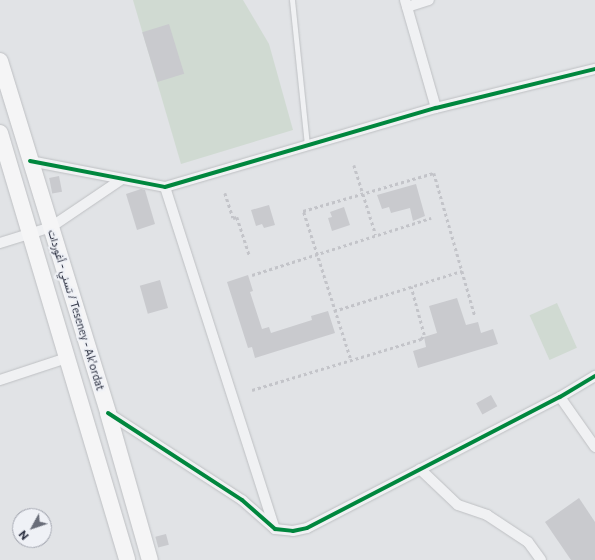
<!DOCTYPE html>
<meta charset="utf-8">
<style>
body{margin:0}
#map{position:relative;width:595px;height:560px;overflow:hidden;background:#e1e3e6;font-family:Commissioner,Vazirmatn,sans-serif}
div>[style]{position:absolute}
.green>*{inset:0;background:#d0dad2;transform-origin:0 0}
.building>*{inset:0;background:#c9cace;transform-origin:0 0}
.path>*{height:2.5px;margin-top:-1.25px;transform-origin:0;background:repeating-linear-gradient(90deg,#c3c4c9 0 3px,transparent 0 6px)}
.roads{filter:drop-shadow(0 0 1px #bec0c3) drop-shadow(0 0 1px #bec0c3)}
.service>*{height:5px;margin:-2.5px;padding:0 2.5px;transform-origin:2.5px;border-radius:2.5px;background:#f0f1f3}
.minor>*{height:10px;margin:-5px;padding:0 5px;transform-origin:5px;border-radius:5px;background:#f0f1f3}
.primary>*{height:16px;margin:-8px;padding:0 8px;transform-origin:8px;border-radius:8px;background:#f5f5f6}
.cycleway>*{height:4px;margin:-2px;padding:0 2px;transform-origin:2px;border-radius:2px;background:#00873e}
span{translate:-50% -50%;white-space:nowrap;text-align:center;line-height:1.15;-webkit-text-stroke:4px #eff1f6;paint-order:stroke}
.street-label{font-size:11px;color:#292e3f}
.north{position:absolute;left:12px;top:508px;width:40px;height:40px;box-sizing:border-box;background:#eff1f6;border:1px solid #a0a3ad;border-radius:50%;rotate:230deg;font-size:11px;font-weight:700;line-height:16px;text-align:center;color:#292e3f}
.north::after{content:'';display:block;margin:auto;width:14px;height:18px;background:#696d79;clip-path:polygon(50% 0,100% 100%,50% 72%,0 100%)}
</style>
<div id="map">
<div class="green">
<i style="clip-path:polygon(133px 0,243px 0,269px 44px,293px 130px,181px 164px)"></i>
<i style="left:557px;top:303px;width:49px;height:30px;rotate:66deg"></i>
</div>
<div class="building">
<i style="left:169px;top:24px;width:52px;height:28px;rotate:73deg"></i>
<i style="left:59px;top:176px;width:16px;height:10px;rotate:79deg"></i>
<i style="clip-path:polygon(416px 184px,425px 216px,413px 221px,410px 208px,391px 213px,389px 207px,382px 209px,377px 195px)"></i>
<i style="clip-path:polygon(141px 189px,145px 190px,155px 224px,137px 230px,126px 194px)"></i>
<i style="clip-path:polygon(269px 205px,275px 225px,264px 228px,262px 224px,256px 226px,251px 210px)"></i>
<i style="clip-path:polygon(344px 207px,350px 225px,332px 231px,328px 218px,332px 217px,330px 212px)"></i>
<i style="clip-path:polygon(248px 275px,253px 291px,250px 292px,262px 329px,269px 327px,271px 333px,312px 320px,311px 316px,328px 311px,335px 333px,255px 358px,252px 347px,248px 348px,227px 282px)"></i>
<i style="left:160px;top:280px;width:29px;height:21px;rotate:74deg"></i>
<i style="clip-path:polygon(457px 298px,466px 325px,478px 322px,481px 333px,493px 329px,498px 344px,418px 368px,413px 351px,426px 347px,424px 337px,437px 333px,429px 306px)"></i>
<i style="left:491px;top:395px;width:13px;height:17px;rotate:61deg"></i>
<i style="clip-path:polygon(579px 498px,595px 522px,595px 560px,571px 560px,545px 522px)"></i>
<i style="left:166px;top:534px;width:11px;height:11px;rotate:75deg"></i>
</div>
<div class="path">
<i style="left:354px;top:165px;width:73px;rotate:72.6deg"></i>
<i style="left:225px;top:193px;width:26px;rotate:72deg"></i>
<i style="left:233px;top:218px;width:4px;rotate:-14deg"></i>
<i style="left:237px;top:217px;width:40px;rotate:72deg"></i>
<i style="left:252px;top:275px;width:188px;rotate:-17.7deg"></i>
<i style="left:334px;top:311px;width:134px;rotate:-17.4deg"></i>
<i style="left:350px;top:358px;width:154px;rotate:-107.7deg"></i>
<i style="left:303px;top:211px;width:136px;rotate:-16.2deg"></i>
<i style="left:434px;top:173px;width:149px;rotate:74deg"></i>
<i style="left:252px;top:390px;width:177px;rotate:-16.8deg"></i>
<i style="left:421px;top:339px;width:5px;rotate:-53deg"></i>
<i style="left:424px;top:335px;width:50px;rotate:-105.2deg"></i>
</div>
<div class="roads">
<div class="service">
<i style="left:292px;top:0;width:147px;rotate:84.1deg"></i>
</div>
<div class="minor">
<i style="left:405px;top:0;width:112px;rotate:74deg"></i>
<i style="left:407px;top:7px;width:23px;rotate:-18deg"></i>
<i style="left:30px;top:161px;width:137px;rotate:10.9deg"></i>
<i style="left:165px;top:187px;width:282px;rotate:-16.3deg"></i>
<i style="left:436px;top:108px;width:164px;rotate:-13.8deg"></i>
<i style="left:165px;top:187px;width:359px;rotate:72.2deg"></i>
<i style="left:0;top:243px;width:53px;rotate:-17.4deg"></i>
<i style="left:51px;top:227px;width:86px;rotate:-34.1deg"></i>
<i style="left:0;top:380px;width:71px;rotate:-18.2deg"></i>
<i style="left:560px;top:397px;width:61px;rotate:55deg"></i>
<i style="left:108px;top:413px;width:160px;rotate:33deg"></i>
<i style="left:242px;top:500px;width:44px;rotate:41.3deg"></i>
<i style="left:275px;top:529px;width:18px;rotate:6deg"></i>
<i style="left:293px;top:531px;width:14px;rotate:-12deg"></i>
<i style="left:307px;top:528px;width:285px;rotate:-27.4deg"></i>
<i style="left:560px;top:397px;width:41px;rotate:-31deg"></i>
<i style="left:420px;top:469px;width:52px;rotate:43.5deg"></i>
<i style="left:458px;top:505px;width:31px;rotate:19deg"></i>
<i style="left:487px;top:515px;width:49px;rotate:33.4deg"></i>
<i style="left:528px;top:542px;width:22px;rotate:54deg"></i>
</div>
<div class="primary">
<i style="left:0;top:61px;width:368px;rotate:72.9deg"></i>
<i style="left:108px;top:413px;width:153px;rotate:74.1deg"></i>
<i style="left:0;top:133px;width:445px;rotate:73.4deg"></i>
</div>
</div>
<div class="cycleway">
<i style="left:30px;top:161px;width:137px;rotate:10.9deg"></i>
<i style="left:165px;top:187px;width:282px;rotate:-16.3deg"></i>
<i style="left:436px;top:108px;width:164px;rotate:-13.8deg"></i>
<i style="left:108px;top:413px;width:160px;rotate:33deg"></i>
<i style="left:242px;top:500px;width:44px;rotate:41.3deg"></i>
<i style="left:275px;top:529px;width:18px;rotate:6deg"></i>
<i style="left:293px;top:531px;width:14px;rotate:-12deg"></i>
<i style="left:307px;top:528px;width:285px;rotate:-27.4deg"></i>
<i style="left:560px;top:397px;width:41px;rotate:-31deg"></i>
</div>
<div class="street-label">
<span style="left:76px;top:310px;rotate:73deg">تسني - أغوردات / Teseney - Ak'ordat</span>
</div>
<div class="north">N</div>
</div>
